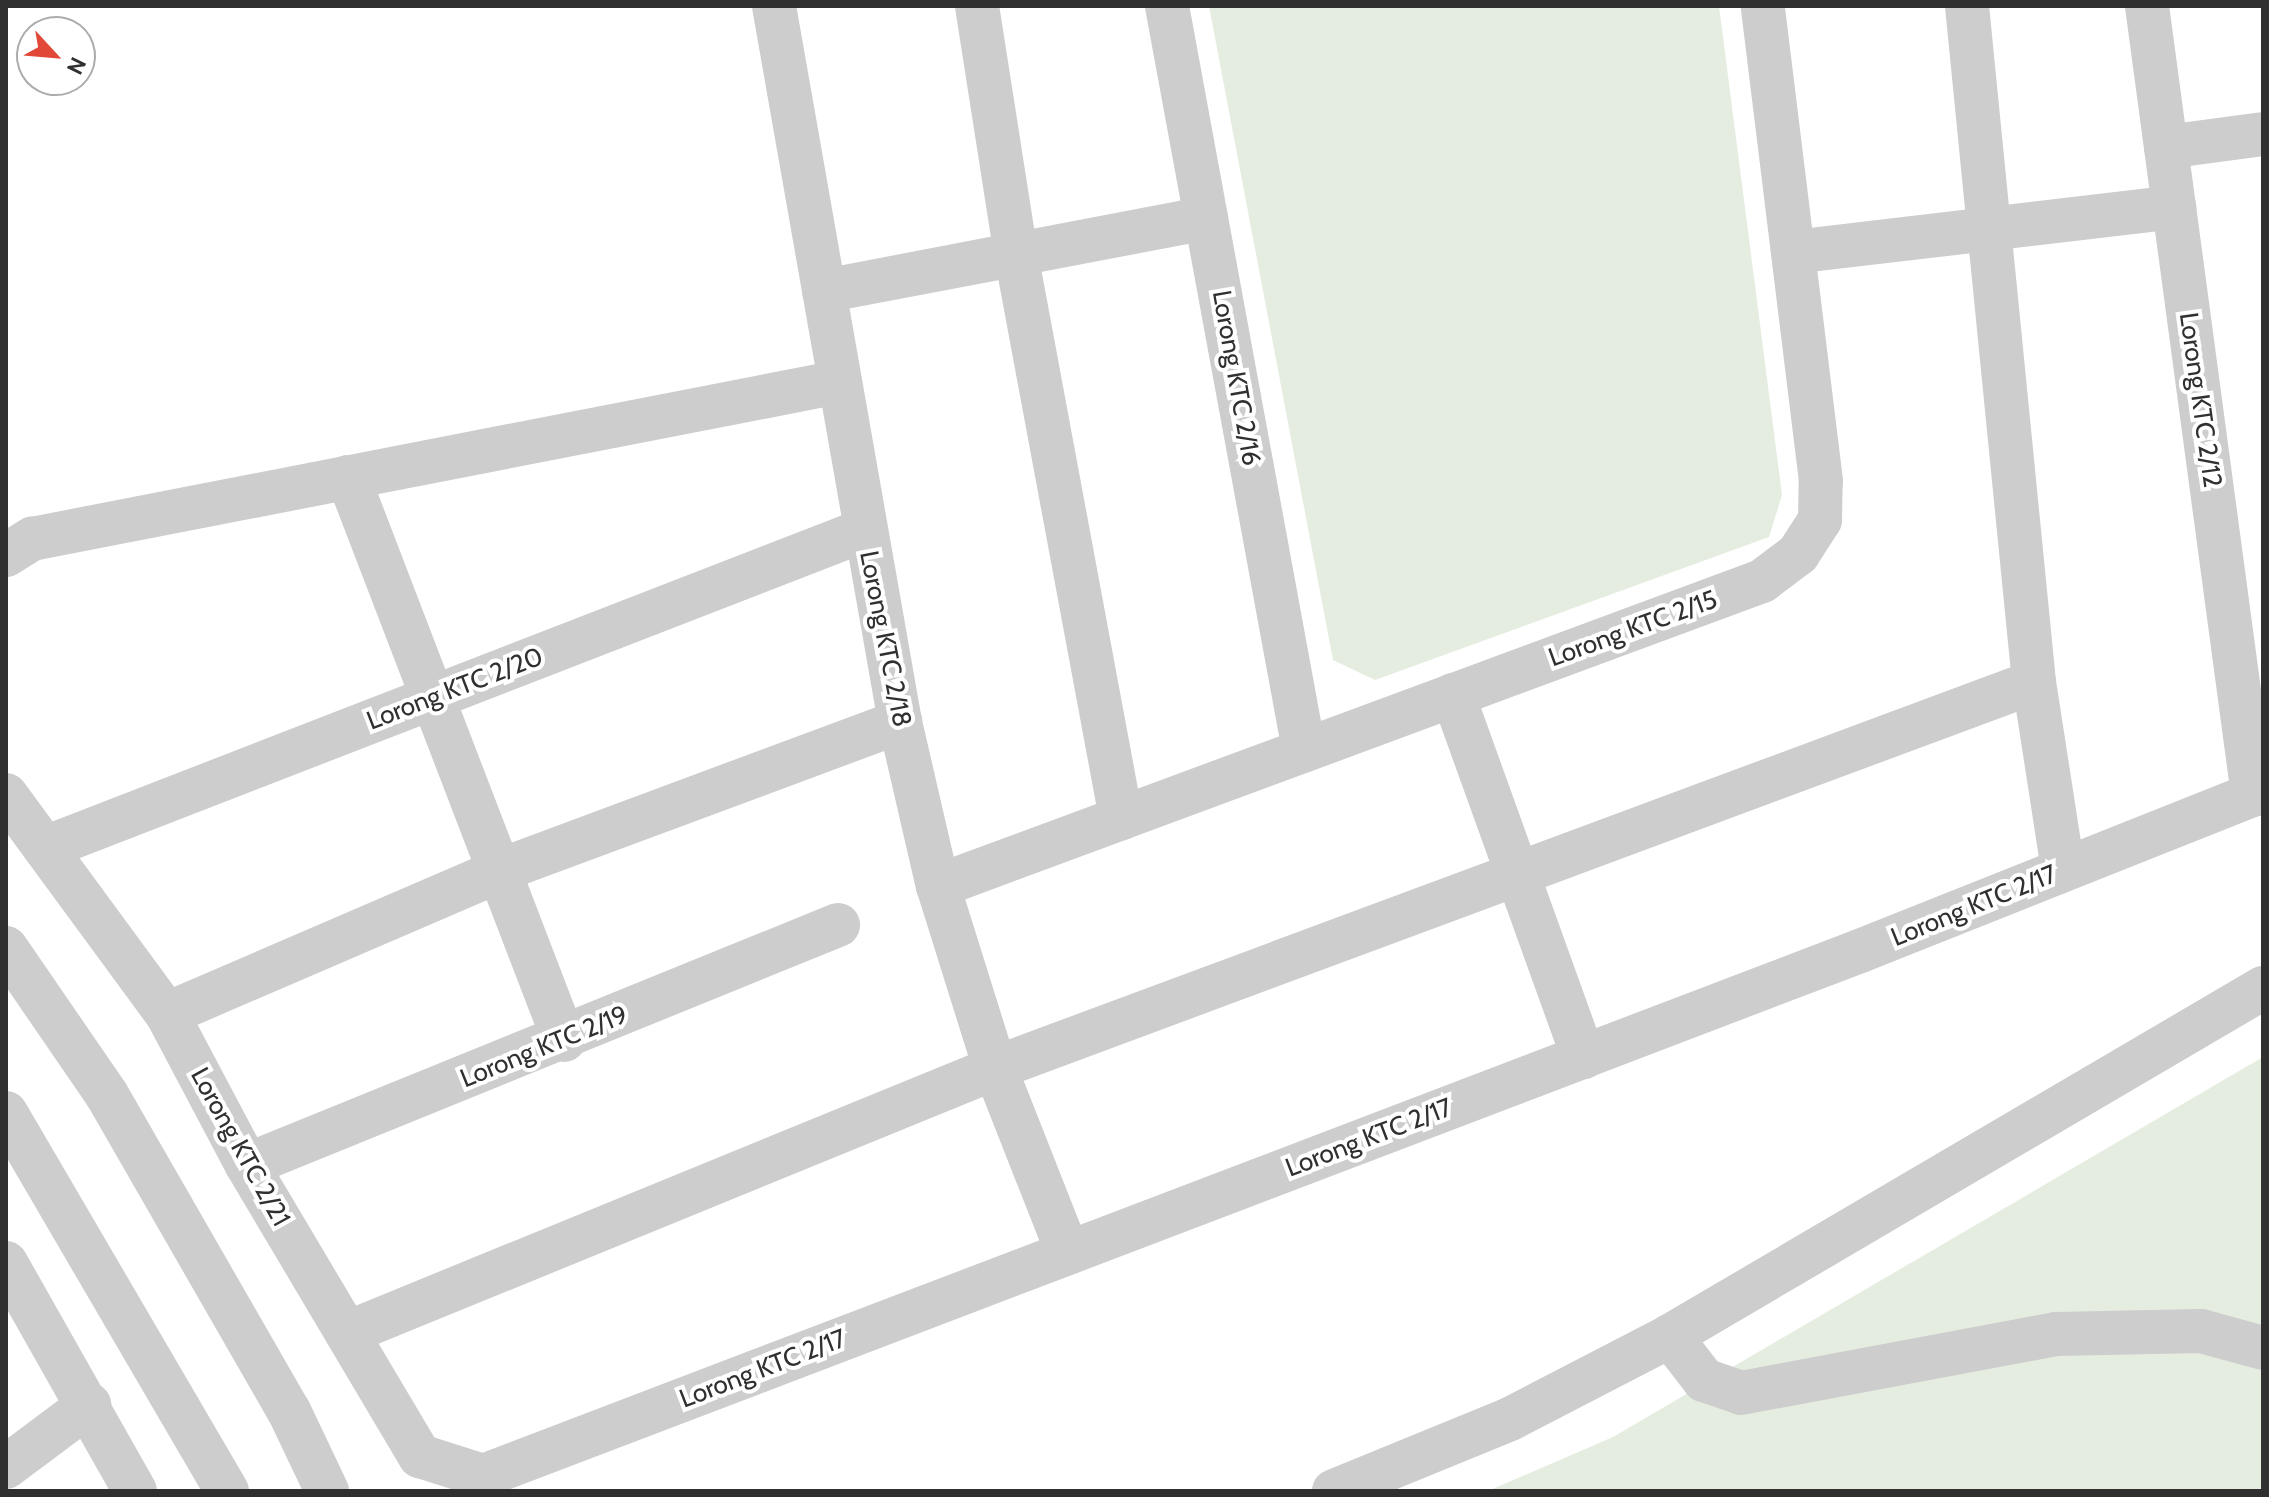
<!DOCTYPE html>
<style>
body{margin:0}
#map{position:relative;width:2269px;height:1497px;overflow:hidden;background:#fff;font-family:Cabin,sans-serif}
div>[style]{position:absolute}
.green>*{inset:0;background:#e4eddf}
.minor>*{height:44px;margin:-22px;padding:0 22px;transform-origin:22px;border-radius:22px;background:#cdcdcd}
span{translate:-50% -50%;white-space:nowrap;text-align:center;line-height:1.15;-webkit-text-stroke:8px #fff;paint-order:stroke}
.street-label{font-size:26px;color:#303030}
.frame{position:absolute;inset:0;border:8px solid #303030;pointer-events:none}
.north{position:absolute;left:16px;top:16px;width:80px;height:80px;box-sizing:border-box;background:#fff;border:2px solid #acacac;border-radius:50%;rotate:116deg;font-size:22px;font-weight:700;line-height:32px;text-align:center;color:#303030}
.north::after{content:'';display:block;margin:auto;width:28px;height:36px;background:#e24838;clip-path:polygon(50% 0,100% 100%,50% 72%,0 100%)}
</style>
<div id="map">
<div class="green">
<i style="clip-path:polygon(1209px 6px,1719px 6px,1782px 495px,1769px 537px,1375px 680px,1333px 660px)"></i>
<i style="clip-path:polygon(2263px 1057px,2263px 1491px,1488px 1491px,1613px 1437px)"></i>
</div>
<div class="minor">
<i style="left:774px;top:6px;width:727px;rotate:80.02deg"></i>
<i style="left:900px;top:722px;width:168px;rotate:77deg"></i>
<i style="left:938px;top:886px;width:191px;rotate:72.6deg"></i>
<i style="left:995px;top:1068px;width:199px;rotate:68.5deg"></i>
<i style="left:977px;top:6px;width:251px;rotate:81.1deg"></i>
<i style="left:1016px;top:254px;width:574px;rotate:79.45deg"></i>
<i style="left:1167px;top:6px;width:757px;rotate:79.57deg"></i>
<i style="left:1967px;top:6px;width:679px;rotate:84.34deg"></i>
<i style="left:2034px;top:682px;width:190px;rotate:81.2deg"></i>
<i style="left:2147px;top:6px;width:796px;rotate:82.35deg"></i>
<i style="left:2166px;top:147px;width:98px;rotate:-7.6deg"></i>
<i style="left:1793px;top:252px;width:384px;rotate:-6.7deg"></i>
<i style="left:824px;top:291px;width:389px;rotate:-10.8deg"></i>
<i style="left:348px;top:477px;width:603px;rotate:69.01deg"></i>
<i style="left:6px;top:555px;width:31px;rotate:-32deg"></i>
<i style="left:32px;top:539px;width:822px;rotate:-11.01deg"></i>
<i style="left:1453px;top:695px;width:385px;rotate:70.2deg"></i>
<i style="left:6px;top:795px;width:272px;rotate:53.7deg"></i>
<i style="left:167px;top:1014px;width:171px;rotate:62.1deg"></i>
<i style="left:247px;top:1165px;width:339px;rotate:59.3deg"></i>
<i style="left:420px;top:1456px;width:66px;rotate:17.6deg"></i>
<i style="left:483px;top:1476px;width:1474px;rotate:-20.87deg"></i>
<i style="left:1860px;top:951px;width:434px;rotate:-21.7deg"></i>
<i style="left:45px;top:848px;width:880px;rotate:-21.2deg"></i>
<i style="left:938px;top:886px;width:879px;rotate:-20.31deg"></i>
<i style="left:1762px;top:581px;width:45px;rotate:-36.9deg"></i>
<i style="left:1798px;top:554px;width:40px;rotate:-57.1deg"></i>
<i style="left:1820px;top:520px;width:39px;rotate:-89deg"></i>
<i style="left:1821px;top:481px;width:479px;rotate:-97deg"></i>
<i style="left:6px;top:948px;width:178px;rotate:55.5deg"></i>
<i style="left:107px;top:1095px;width:365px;rotate:60.1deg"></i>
<i style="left:289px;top:1411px;width:89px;rotate:64.6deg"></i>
<i style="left:167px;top:1014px;width:364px;rotate:-23.3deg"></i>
<i style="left:501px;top:870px;width:426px;rotate:-20.4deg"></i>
<i style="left:6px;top:1113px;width:438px;rotate:59.7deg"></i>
<i style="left:247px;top:1165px;width:638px;rotate:-22.1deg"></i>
<i style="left:6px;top:1263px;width:262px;rotate:60.5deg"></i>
<i style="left:347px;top:1333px;width:700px;rotate:-22.24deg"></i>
<i style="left:995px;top:1068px;width:1108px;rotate:-20.38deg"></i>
<i style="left:1670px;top:1336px;width:56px;rotate:52.3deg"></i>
<i style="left:1704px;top:1380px;width:39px;rotate:19deg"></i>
<i style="left:1741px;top:1393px;width:320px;rotate:-10.6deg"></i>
<i style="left:2056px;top:1334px;width:145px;rotate:-1.2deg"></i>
<i style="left:2201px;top:1331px;width:64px;rotate:15.3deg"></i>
<i style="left:6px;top:1467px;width:104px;rotate:-36.8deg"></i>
<i style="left:1334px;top:1491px;width:190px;rotate:-22.2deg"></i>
<i style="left:1510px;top:1419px;width:180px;rotate:-27.4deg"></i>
<i style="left:1670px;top:1336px;width:688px;rotate:-30.41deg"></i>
</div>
<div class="street-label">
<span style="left:1236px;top:378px;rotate:80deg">Lorong KTC 2/16</span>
<span style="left:2200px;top:400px;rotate:82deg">Lorong KTC 2/12</span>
<span style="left:1633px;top:629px;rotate:-20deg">Lorong KTC 2/15</span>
<span style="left:885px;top:639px;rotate:79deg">Lorong KTC 2/18</span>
<span style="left:455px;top:689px;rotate:-21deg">Lorong KTC 2/20</span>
<span style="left:1974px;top:906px;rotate:-22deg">Lorong KTC 2/17</span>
<span style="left:544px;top:1047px;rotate:-22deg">Lorong KTC 2/19</span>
<span style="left:1369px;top:1138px;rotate:-21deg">Lorong KTC 2/17</span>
<span style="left:240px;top:1147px;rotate:61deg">Lorong KTC 2/21</span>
<span style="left:763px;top:1369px;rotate:-21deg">Lorong KTC 2/17</span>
</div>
<div class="frame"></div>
<div class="north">N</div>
</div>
